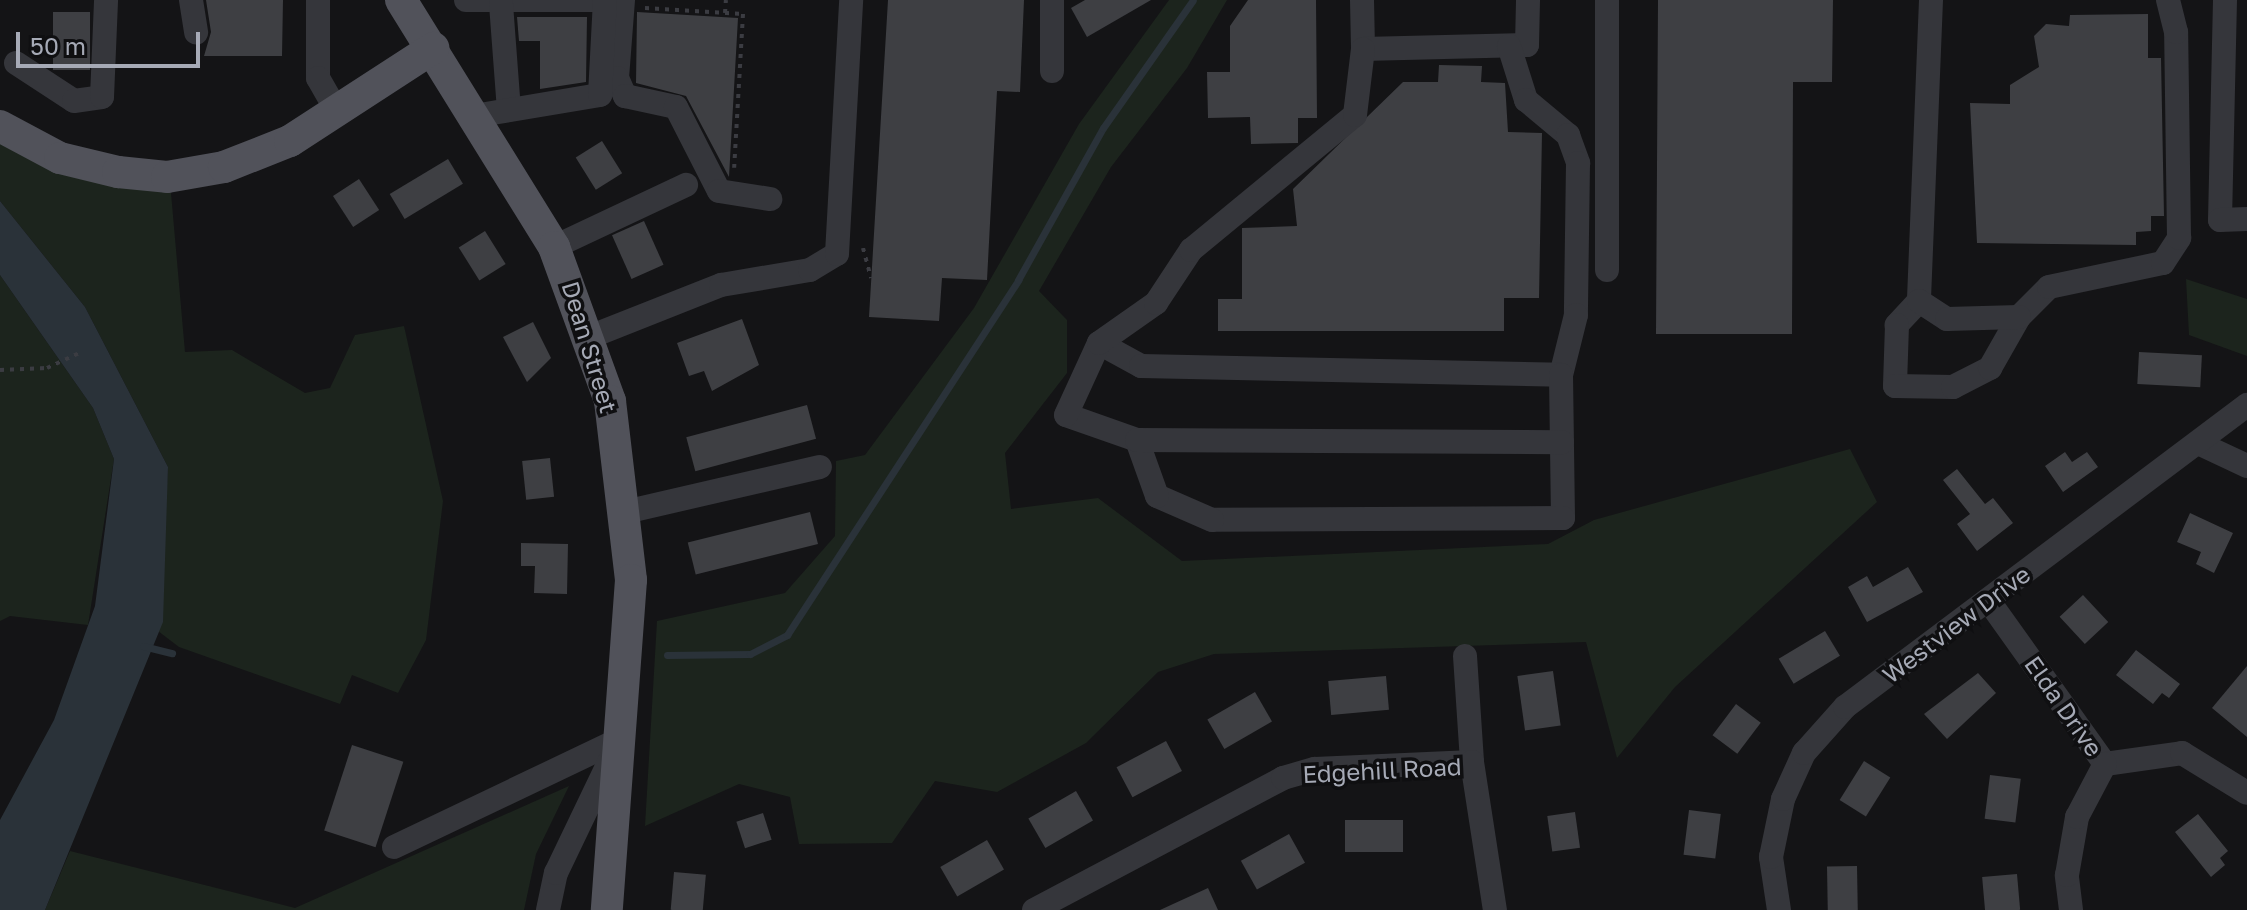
<!DOCTYPE html>
<style>
body{margin:0}
#map{position:relative;width:2247px;height:910px;overflow:hidden;background:#141416;font-family:"Golos Text",sans-serif}
div>[style]{position:absolute}
.green>*{inset:0;background:#1c241d}
.water>*{inset:0;background:#2a3239}
.stream>*{height:7px;margin:-3.5px;padding:0 3.5px;transform-origin:3.5px;border-radius:3.5px;background:#2a3239}
.building>*{inset:0;background:#3e3f43;transform-origin:0 0}
.path>*{height:4px;margin-top:-2px;transform-origin:0;background:repeating-linear-gradient(90deg,#3b3c42 0 4px,transparent 0 10px)}
.minor>*{height:24px;margin:-12px;padding:0 12px;transform-origin:12px;border-radius:12px;background:#35363b}
.major>*{height:32px;margin:-16px;padding:0 16px;transform-origin:16px;border-radius:16px;background:#51525a}
span{translate:-50% -50%;white-space:nowrap;text-align:center;line-height:1.15;-webkit-text-stroke:7px #0f0f11;paint-order:stroke}
.street-label{font-size:24px;color:#a6aab6}
.scale{position:absolute;left:16px;top:32px;width:184px;height:36px;box-sizing:border-box;border:4px solid #a6aab6;border-top:0;padding-left:10px;font-size:24px;line-height:28px;white-space:nowrap;color:#a6aab6;-webkit-text-stroke:6px #0f0f11;paint-order:stroke}
</style>
<div id="map">
<div class="green">
<i style="clip-path:polygon(1169px 0,1227px 0,1187px 68px,1111px 167px,1039px 291px,1067px 320px,1067px 373px,1005px 453px,1011px 509px,1098px 498px,1182px 561px,1548px 544px,1594px 520px,1850px 449px,1877px 502px,1675px 687px,1617px 758px,1586px 642px,1214px 654px,1158px 672px,1086px 743px,997px 792px,935px 781px,892px 843px,799px 844px,790px 797px,739px 784px,645px 826px,657px 621px,785px 593px,835px 536px,836px 461px,865px 455px,974px 308px,1079px 124px)"></i>
<i style="clip-path:polygon(0 137px,64px 174px,171px 193px,185px 352px,232px 350px,305px 393px,330px 388px,355px 335px,404px 326px,443px 501px,426px 640px,398px 693px,352px 675px,340px 704px,179px 647px,158px 631px,168px 467px,85px 307px,0 201px)"></i>
<i style="clip-path:polygon(0 275px,93px 408px,114px 459px,88px 625px,10px 616px,0 621px)"></i>
<i style="clip-path:polygon(2186px 279px,2247px 299px,2247px 356px,2189px 335px)"></i>
<i style="clip-path:polygon(569px 786px,536px 854px,524px 910px,45px 910px,70px 851px,295px 908px)"></i>
</div>
<div class="water">
<i style="clip-path:polygon(0 201px,85px 307px,168px 467px,163px 622px,45px 910px,0 910px,0 820px,54px 720px,95px 606px,114px 459px,93px 408px,0 275px)"></i>
</div>
<div class="stream">
<i style="left:143px;top:646px;width:30px;rotate:14deg"></i>
<i style="left:667px;top:655px;width:83px;rotate:-0.7deg"></i>
<i style="left:750px;top:654px;width:42px;rotate:-27.2deg"></i>
<i style="left:787px;top:635px;width:424px;rotate:-56.9deg"></i>
<i style="left:1018px;top:280px;width:174px;rotate:-60.8deg"></i>
<i style="left:1103px;top:128px;width:156px;rotate:-54.9deg"></i>
</div>
<div class="building">
<i style="clip-path:polygon(206px 0,283px 0,282px 56px,204px 56px,211px 32px)"></i>
<i style="clip-path:polygon(888px 0,1024px 0,1020px 92px,997px 91px,987px 280px,942px 278px,939px 321px,869px 317px)"></i>
<i style="clip-path:polygon(1085px 0,1151px 0,1087px 37px,1071px 8px)"></i>
<i style="clip-path:polygon(1248px 0,1316px 0,1317px 118px,1298px 118px,1298px 143px,1251px 144px,1250px 117px,1208px 118px,1207px 72px,1230px 72px,1230px 26px)"></i>
<i style="clip-path:polygon(1658px 0,1833px 0,1832px 82px,1793px 82px,1792px 334px,1656px 334px)"></i>
<i style="left:53px;top:12px;width:37px;height:58px"></i>
<i style="clip-path:polygon(637px 12px,738px 18px,729px 177px,686px 96px,636px 83px)"></i>
<i style="clip-path:polygon(2148px 14px,2148px 58px,2161px 58px,2164px 216px,2151px 216px,2151px 231px,2136px 232px,2136px 245px,1977px 243px,1970px 103px,2010px 104px,2010px 85px,2039px 67px,2034px 36px,2046px 24px,2069px 26px,2070px 15px)"></i>
<i style="clip-path:polygon(517px 17px,587px 17px,586px 82px,540px 89px,540px 41px,519px 41px)"></i>
<i style="clip-path:polygon(1439px 65px,1482px 66px,1481px 82px,1505px 83px,1508px 132px,1542px 133px,1539px 298px,1504px 298px,1504px 331px,1218px 331px,1218px 299px,1242px 299px,1242px 228px,1297px 226px,1293px 189px,1403px 82px,1438px 82px)"></i>
<i style="left:602px;top:141px;width:38px;height:31px;rotate:58deg"></i>
<i style="left:448px;top:159px;width:29px;height:68px;rotate:59deg"></i>
<i style="left:359px;top:179px;width:37px;height:31px;rotate:57deg"></i>
<i style="left:644px;top:221px;width:48px;height:35px;rotate:66deg"></i>
<i style="left:485px;top:231px;width:39px;height:31px;rotate:58deg"></i>
<i style="clip-path:polygon(742px 319px,759px 365px,712px 391px,704px 371px,689px 376px,677px 343px)"></i>
<i style="clip-path:polygon(533px 322px,551px 358px,527px 382px,503px 337px)"></i>
<i style="left:2139px;top:352px;width:63px;height:32px;rotate:3deg"></i>
<i style="left:807px;top:405px;width:35px;height:125px;rotate:75deg"></i>
<i style="clip-path:polygon(2065px 452px,2072px 462px,2087px 452px,2098px 467px,2063px 492px,2045px 466px)"></i>
<i style="left:550px;top:458px;width:39px;height:28px;rotate:84deg"></i>
<i style="clip-path:polygon(1957px 469px,1985px 504px,1993px 498px,2013px 523px,1977px 551px,1957px 524px,1970px 514px,1943px 480px)"></i>
<i style="left:810px;top:512px;width:33px;height:126px;rotate:76deg"></i>
<i style="clip-path:polygon(2190px 513px,2233px 533px,2214px 573px,2196px 564px,2201px 552px,2177px 542px)"></i>
<i style="clip-path:polygon(521px 543px,568px 544px,567px 594px,534px 593px,535px 566px,521px 566px)"></i>
<i style="clip-path:polygon(1908px 567px,1923px 592px,1867px 622px,1848px 587px,1867px 576px,1873px 587px)"></i>
<i style="left:2083px;top:595px;width:37px;height:32px;rotate:47deg"></i>
<i style="left:1825px;top:631px;width:29px;height:54px;rotate:59deg"></i>
<i style="clip-path:polygon(2136px 650px,2180px 684px,2169px 698px,2162px 693px,2153px 704px,2116px 675px)"></i>
<i style="clip-path:polygon(2247px 666px,2247px 737px,2212px 708px)"></i>
<i style="left:1553px;top:671px;width:55px;height:36px;rotate:82deg"></i>
<i style="clip-path:polygon(1978px 673px,1996px 693px,1947px 739px,1924px 714px)"></i>
<i style="left:1386px;top:676px;width:34px;height:58px;rotate:85deg"></i>
<i style="left:1255px;top:692px;width:34px;height:55px;rotate:60deg"></i>
<i style="left:1736px;top:704px;width:31px;height:39px;rotate:37deg"></i>
<i style="left:1166px;top:741px;width:34px;height:56px;rotate:62deg"></i>
<i style="left:352px;top:745px;width:54px;height:90px;rotate:18deg"></i>
<i style="left:1864px;top:761px;width:31px;height:46px;rotate:32deg"></i>
<i style="left:1990px;top:775px;width:31px;height:44px;rotate:7deg"></i>
<i style="left:1076px;top:791px;width:34px;height:55px;rotate:60deg"></i>
<i style="left:1689px;top:810px;width:32px;height:45px;rotate:7deg"></i>
<i style="left:1575px;top:812px;width:36px;height:28px;rotate:82deg"></i>
<i style="left:763px;top:813px;width:28px;height:28px;rotate:72deg"></i>
<i style="clip-path:polygon(2198px 814px,2228px 851px,2220px 858px,2225px 865px,2211px 877px,2175px 832px)"></i>
<i style="left:1345px;top:820px;width:58px;height:32px"></i>
<i style="left:1289px;top:834px;width:33px;height:55px;rotate:61deg"></i>
<i style="left:987px;top:840px;width:34px;height:54px;rotate:60deg"></i>
<i style="left:1857px;top:866px;width:44px;height:30px;rotate:89deg"></i>
<i style="left:674px;top:872px;width:32px;height:38px;rotate:5deg"></i>
<i style="left:2017px;top:874px;width:36px;height:35px;rotate:85deg"></i>
<i style="clip-path:polygon(1208px 888px,1218px 910px,1160px 910px)"></i>
</div>
<div class="path">
<i style="left:645px;top:8px;width:98px;rotate:3.5deg"></i>
<i style="left:743px;top:14px;width:154px;rotate:93.3deg"></i>
<i style="left:725px;top:13px;width:13px;rotate:-86deg"></i>
<i style="left:863px;top:248px;width:31px;rotate:75deg"></i>
<i style="left:0;top:370px;width:47px;rotate:-2.4deg"></i>
<i style="left:47px;top:368px;width:35px;rotate:-25deg"></i>
</div>
<div class="minor">
<i style="left:191px;top:0;width:33px;rotate:81deg"></i>
<i style="left:318px;top:0;width:78px;rotate:90deg"></i>
<i style="left:318px;top:78px;width:40px;rotate:60.3deg"></i>
<i style="left:466px;top:0;width:132px"></i>
<i style="left:623px;top:0;width:78px;rotate:94.4deg"></i>
<i style="left:617px;top:78px;width:20px;rotate:66deg"></i>
<i style="left:625px;top:96px;width:52px;rotate:12.2deg"></i>
<i style="left:676px;top:107px;width:94px;rotate:62.9deg"></i>
<i style="left:719px;top:191px;width:52px;rotate:8.9deg"></i>
<i style="left:1052px;top:0;width:71px;rotate:90deg"></i>
<i style="left:1362px;top:0;width:49px;rotate:88.8deg"></i>
<i style="left:1363px;top:49px;width:164px;rotate:-1.4deg"></i>
<i style="left:1527px;top:45px;width:45px;rotate:-88.7deg"></i>
<i style="left:1931px;top:0;width:301px;rotate:92.3deg"></i>
<i style="left:1919px;top:301px;width:33px;rotate:133deg"></i>
<i style="left:1897px;top:325px;width:61px;rotate:91.9deg"></i>
<i style="left:1895px;top:386px;width:58px;rotate:1deg"></i>
<i style="left:1953px;top:387px;width:42px;rotate:-27.2deg"></i>
<i style="left:1990px;top:368px;width:59px;rotate:-60.4deg"></i>
<i style="left:2019px;top:317px;width:42px;rotate:-45deg"></i>
<i style="left:2049px;top:287px;width:116px;rotate:-11.9deg"></i>
<i style="left:2163px;top:263px;width:30px;rotate:-57deg"></i>
<i style="left:2179px;top:238px;width:206px;rotate:-90.8deg"></i>
<i style="left:2176px;top:32px;width:33px;rotate:-104deg"></i>
<i style="left:2225px;top:0;width:220px;rotate:91.3deg"></i>
<i style="left:2220px;top:220px;width:27px;rotate:-2deg"></i>
<i style="left:501px;top:4px;width:106px;rotate:85.7deg"></i>
<i style="left:1509px;top:46px;width:57px;rotate:72.5deg"></i>
<i style="left:1526px;top:100px;width:55px;rotate:39.8deg"></i>
<i style="left:1568px;top:135px;width:30px;rotate:70deg"></i>
<i style="left:1578px;top:163px;width:152px;rotate:90.8deg"></i>
<i style="left:1576px;top:315px;width:62px;rotate:104deg"></i>
<i style="left:16px;top:63px;width:69px;rotate:33.2deg"></i>
<i style="left:74px;top:101px;width:28px;rotate:-8deg"></i>
<i style="left:102px;top:97px;width:97px;rotate:-87.6deg"></i>
<i style="left:474px;top:116px;width:128px;rotate:-9.5deg"></i>
<i style="left:600px;top:95px;width:95px;rotate:-87deg"></i>
<i style="left:554px;top:247px;width:146px;rotate:-25.2deg"></i>
<i style="left:1607px;top:270px;width:270px;rotate:-90deg"></i>
<i style="left:1919px;top:301px;width:33px;rotate:33deg"></i>
<i style="left:1947px;top:319px;width:72px;rotate:-1.6deg"></i>
<i style="left:592px;top:336px;width:139px;rotate:-21.6deg"></i>
<i style="left:721px;top:285px;width:90px;rotate:-9.6deg"></i>
<i style="left:810px;top:270px;width:31px;rotate:-31deg"></i>
<i style="left:837px;top:254px;width:254px;rotate:-86.8deg"></i>
<i style="left:1099px;top:343px;width:48px;rotate:28.7deg"></i>
<i style="left:1141px;top:366px;width:420px;rotate:1.2deg"></i>
<i style="left:1561px;top:375px;width:143px;rotate:89.2deg"></i>
<i style="left:1563px;top:518px;width:351px;rotate:179.7deg"></i>
<i style="left:1212px;top:520px;width:60px;rotate:-156.4deg"></i>
<i style="left:1157px;top:496px;width:59px;rotate:-109.7deg"></i>
<i style="left:1137px;top:440px;width:75px;rotate:-160.6deg"></i>
<i style="left:1066px;top:415px;width:79px;rotate:-65.4deg"></i>
<i style="left:1099px;top:343px;width:70px;rotate:-35.1deg"></i>
<i style="left:1156px;top:303px;width:64px;rotate:-56.6deg"></i>
<i style="left:1191px;top:250px;width:212px;rotate:-39.5deg"></i>
<i style="left:1355px;top:115px;width:66px;rotate:-83.1deg"></i>
<i style="left:1137px;top:440px;width:425px;rotate:0.3deg"></i>
<i style="left:2198px;top:443px;width:54px;rotate:25.1deg"></i>
<i style="left:625px;top:512px;width:200px;rotate:-13deg"></i>
<i style="left:1988px;top:600px;width:201px;rotate:54.5deg"></i>
<i style="left:2105px;top:764px;width:78px;rotate:-8.1deg"></i>
<i style="left:2182px;top:753px;width:76px;rotate:31.6deg"></i>
<i style="left:1465px;top:656px;width:106px;rotate:86.2deg"></i>
<i style="left:394px;top:847px;width:250px;rotate:-25.5deg"></i>
<i style="left:548px;top:910px;width:38px;rotate:-78deg"></i>
<i style="left:556px;top:873px;width:136px;rotate:-64.4deg"></i>
<i style="left:1034px;top:910px;width:282px;rotate:-27.9deg"></i>
<i style="left:1283px;top:778px;width:33px;rotate:-16deg"></i>
<i style="left:1315px;top:769px;width:157px;rotate:-2.6deg"></i>
<i style="left:1472px;top:762px;width:150px;rotate:81.2deg"></i>
<i style="left:1779px;top:910px;width:54px;rotate:-98.6deg"></i>
<i style="left:1771px;top:857px;width:59px;rotate:-78.3deg"></i>
<i style="left:1783px;top:799px;width:51px;rotate:-65.5deg"></i>
<i style="left:1804px;top:753px;width:62px;rotate:-48.3deg"></i>
<i style="left:1845px;top:707px;width:503px;rotate:-36.92deg"></i>
<i style="left:2071px;top:910px;width:35px;rotate:-97deg"></i>
<i style="left:2067px;top:875px;width:59px;rotate:-80.2deg"></i>
<i style="left:2077px;top:817px;width:60px;rotate:-62.2deg"></i>
</div>
<div class="major">
<i style="left:401px;top:0;width:291px;rotate:58.2deg"></i>
<i style="left:554px;top:247px;width:164px;rotate:70deg"></i>
<i style="left:610px;top:401px;width:180px;rotate:83.3deg"></i>
<i style="left:631px;top:580px;width:331px;rotate:94.2deg"></i>
<i style="left:0;top:126px;width:68px;rotate:28.1deg"></i>
<i style="left:60px;top:158px;width:60px;rotate:13.6deg"></i>
<i style="left:118px;top:172px;width:49px;rotate:5.8deg"></i>
<i style="left:167px;top:177px;width:58px;rotate:-10deg"></i>
<i style="left:224px;top:167px;width:71px;rotate:-21.5deg"></i>
<i style="left:290px;top:141px;width:171px;rotate:-33deg"></i>
</div>
<div class="street-label">
<span style="left:590px;top:347px;rotate:73deg">Dean Street</span>
<span style="left:1956px;top:624px;rotate:-37deg">Westview Drive</span>
<span style="left:2064px;top:706px;rotate:55deg">Elda Drive</span>
<span style="left:1382px;top:770px;rotate:-3deg">Edgehill Road</span>
</div>
<div class="scale">50 m</div>
</div>
